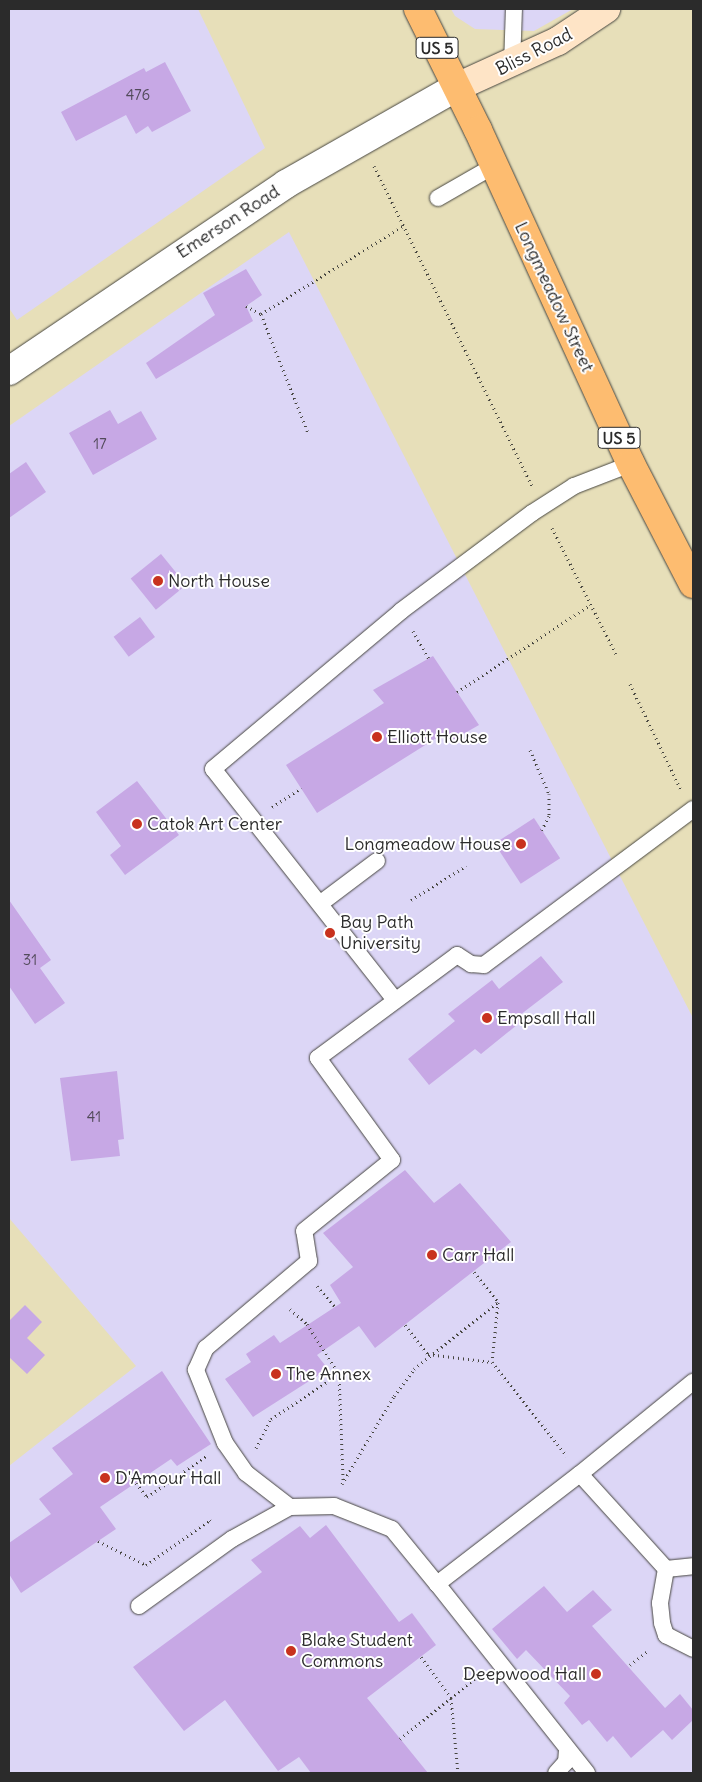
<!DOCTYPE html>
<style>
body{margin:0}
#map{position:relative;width:702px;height:1782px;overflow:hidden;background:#e7dfb9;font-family:Delius,sans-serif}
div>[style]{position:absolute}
.built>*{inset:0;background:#dcd6f6}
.building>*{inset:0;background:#c7a8e5;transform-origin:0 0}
.path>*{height:3px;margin-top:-1.5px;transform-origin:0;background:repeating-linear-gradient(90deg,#474640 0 1px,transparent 0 5px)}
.roads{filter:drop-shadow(0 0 1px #474640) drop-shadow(0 0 1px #474640)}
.lane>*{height:16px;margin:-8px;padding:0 8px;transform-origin:8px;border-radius:8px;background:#fff}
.street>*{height:28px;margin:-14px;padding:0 14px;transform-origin:14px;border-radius:14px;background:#fff}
.secondary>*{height:28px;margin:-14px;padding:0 14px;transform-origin:14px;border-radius:14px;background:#fee4c6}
.primary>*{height:28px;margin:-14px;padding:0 14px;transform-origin:14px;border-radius:14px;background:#fdbc70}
.dots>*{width:14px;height:14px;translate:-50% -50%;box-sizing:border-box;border:2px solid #fff;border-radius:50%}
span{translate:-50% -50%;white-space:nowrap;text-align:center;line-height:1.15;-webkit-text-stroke:4px #fff;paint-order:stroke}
.number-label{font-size:15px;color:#524a5a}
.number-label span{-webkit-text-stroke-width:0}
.shield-label span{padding:1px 4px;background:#fff;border:1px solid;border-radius:4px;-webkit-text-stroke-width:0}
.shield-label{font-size:16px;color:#2b2b2b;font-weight:700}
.street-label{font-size:18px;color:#2b2b2b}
.poi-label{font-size:18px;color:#2b2b2b}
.left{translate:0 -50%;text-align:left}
.right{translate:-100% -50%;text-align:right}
.frame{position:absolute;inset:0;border:10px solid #2b2b2b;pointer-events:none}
</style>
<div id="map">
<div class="built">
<i style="clip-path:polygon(9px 9px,198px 9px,265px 148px,17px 320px,9px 308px)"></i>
<i style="clip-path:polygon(451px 9px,573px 9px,534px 31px,475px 29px,455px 16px)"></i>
<i style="clip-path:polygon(289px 232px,693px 1018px,693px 1773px,9px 1773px,9px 1466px,136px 1366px,9px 1218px,9px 426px)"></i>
</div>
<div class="building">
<i style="clip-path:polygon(165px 62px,191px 111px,152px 132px,148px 126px,136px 134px,126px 115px,76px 141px,61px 112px,144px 68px,146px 72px)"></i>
<i style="clip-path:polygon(246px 269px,262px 295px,246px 306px,253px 321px,156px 379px,146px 363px,215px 315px,203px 293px)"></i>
<i style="clip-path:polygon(110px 410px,118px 424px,141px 411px,157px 439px,93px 475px,69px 433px)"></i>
<i style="clip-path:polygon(26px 462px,46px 492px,9px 518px,9px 474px)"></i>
<i style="left:161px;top:554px;width:40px;height:39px;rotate:51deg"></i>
<i style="left:140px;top:617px;width:25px;height:33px;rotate:53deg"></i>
<i style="clip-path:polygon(433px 656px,479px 725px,451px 741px,446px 732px,317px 813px,286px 765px,384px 703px,373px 690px)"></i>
<i style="clip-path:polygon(137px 781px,179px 835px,125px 875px,110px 855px,121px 846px,96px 812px)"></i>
<i style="left:534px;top:818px;width:48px;height:47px;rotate:57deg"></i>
<i style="clip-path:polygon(9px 900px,51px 960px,40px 968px,65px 1003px,35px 1024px,9px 986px)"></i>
<i style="clip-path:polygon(541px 956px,563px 982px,520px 1015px,523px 1020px,481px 1054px,475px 1049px,429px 1085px,408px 1059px,455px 1021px,448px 1014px,492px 980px,499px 989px)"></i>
<i style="clip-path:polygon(117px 1071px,124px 1139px,118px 1140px,120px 1156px,71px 1161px,60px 1078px)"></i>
<i style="clip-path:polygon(405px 1170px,434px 1203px,460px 1183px,511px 1242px,375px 1348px,359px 1326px,317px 1355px,328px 1369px,253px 1417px,225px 1379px,251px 1362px,246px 1354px,274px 1335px,280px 1343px,341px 1303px,330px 1285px,353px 1267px,323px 1233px)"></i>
<i style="clip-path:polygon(25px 1305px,42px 1322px,27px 1338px,45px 1355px,27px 1374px,9px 1357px,9px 1321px)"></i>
<i style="clip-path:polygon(162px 1371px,211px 1444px,177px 1466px,171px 1459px,100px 1507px,116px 1529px,21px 1593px,9px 1574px,9px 1543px,51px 1514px,39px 1499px,73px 1474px,52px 1448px)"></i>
<i style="clip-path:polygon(326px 1525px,399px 1622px,412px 1613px,436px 1645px,367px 1698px,428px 1773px,311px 1773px,299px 1757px,278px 1771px,225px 1700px,184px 1731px,133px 1667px,262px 1572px,251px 1560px,300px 1526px,310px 1538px)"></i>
<i style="clip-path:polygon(544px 1586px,567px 1612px,593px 1590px,612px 1610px,592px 1626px,665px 1708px,680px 1694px,693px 1710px,693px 1720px,672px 1740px,663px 1730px,631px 1758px,613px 1736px,607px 1742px,589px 1720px,582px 1725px,564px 1703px,570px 1696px,526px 1650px,517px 1659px,492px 1629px)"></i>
</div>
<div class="path">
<i style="left:374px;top:166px;width:357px;rotate:63.7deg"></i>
<i style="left:246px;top:306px;width:17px;rotate:28deg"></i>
<i style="left:261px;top:314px;width:128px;rotate:68.4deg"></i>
<i style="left:261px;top:314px;width:167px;rotate:-31.8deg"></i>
<i style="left:552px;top:528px;width:141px;rotate:63.1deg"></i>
<i style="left:413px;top:631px;width:32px;rotate:60deg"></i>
<i style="left:630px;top:684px;width:118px;rotate:64.3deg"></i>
<i style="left:457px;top:692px;width:159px;rotate:-33.2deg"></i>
<i style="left:530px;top:750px;width:48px;rotate:66.6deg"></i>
<i style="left:549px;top:794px;width:22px;rotate:90deg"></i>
<i style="left:549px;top:816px;width:16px;rotate:117deg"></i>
<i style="left:272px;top:807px;width:35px;rotate:-33deg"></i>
<i style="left:411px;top:900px;width:65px;rotate:-31.7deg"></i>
<i style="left:474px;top:1272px;width:38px;rotate:51deg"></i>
<i style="left:317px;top:1286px;width:28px;rotate:49deg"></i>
<i style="left:290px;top:1309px;width:23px;rotate:41deg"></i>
<i style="left:307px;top:1324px;width:59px;rotate:57.4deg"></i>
<i style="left:339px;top:1374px;width:106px;rotate:87.8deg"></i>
<i style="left:405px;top:1325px;width:37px;rotate:52deg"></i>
<i style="left:428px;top:1354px;width:64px;rotate:7.1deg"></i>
<i style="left:256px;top:1448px;width:33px;rotate:-63deg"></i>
<i style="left:271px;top:1419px;width:82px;rotate:-33.5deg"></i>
<i style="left:136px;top:1483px;width:18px;rotate:52deg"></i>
<i style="left:147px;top:1497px;width:72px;rotate:-34.8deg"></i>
<i style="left:342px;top:1484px;width:102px;rotate:-59.4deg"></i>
<i style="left:394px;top:1396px;width:34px;rotate:-53deg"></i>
<i style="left:414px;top:1369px;width:107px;rotate:-38.6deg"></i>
<i style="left:498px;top:1302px;width:60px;rotate:95.7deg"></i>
<i style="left:492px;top:1362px;width:120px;rotate:51.4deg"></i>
<i style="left:98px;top:1541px;width:54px;rotate:26.6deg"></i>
<i style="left:146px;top:1565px;width:78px;rotate:-35.1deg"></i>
<i style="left:210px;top:1520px;width:4px;rotate:45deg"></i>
<i style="left:421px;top:1657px;width:51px;rotate:53.8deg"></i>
<i style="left:451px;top:1698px;width:75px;rotate:84.7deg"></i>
<i style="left:630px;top:1665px;width:24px;rotate:-38deg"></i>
<i style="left:400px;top:1739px;width:102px;rotate:-39deg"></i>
</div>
<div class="roads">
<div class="lane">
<i style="left:512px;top:65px;width:56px;rotate:-88deg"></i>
<i style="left:438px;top:198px;width:62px;rotate:-29.9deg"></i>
<i style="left:321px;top:903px;width:70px;rotate:-36.9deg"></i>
<i style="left:395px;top:1000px;width:294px;rotate:-128.2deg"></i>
<i style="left:213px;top:769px;width:246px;rotate:-40deg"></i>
<i style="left:401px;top:611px;width:164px;rotate:-36.8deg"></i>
<i style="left:532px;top:513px;width:50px;rotate:-32.7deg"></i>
<i style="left:574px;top:486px;width:61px;rotate:-21.1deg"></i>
<i style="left:580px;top:1474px;width:146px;rotate:-39.2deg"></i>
<i style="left:290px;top:1507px;width:56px;rotate:-142.3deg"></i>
<i style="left:246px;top:1473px;width:37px;rotate:-125deg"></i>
<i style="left:225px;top:1443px;width:79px;rotate:-111.7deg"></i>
<i style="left:196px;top:1370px;width:24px;rotate:-66deg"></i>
<i style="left:206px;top:1348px;width:135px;rotate:-40.2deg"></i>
<i style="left:309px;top:1261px;width:30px;rotate:-99deg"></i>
<i style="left:304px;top:1231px;width:113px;rotate:-38.9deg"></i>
<i style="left:392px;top:1160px;width:126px;rotate:-126deg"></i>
<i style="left:318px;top:1058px;width:173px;rotate:-36.5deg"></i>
<i style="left:457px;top:955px;width:17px;rotate:33deg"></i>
<i style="left:471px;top:964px;width:13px;rotate:4deg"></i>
<i style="left:484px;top:965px;width:261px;rotate:-36.7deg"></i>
<i style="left:666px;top:1569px;width:35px;rotate:100deg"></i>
<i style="left:660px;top:1603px;width:20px;rotate:84deg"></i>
<i style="left:662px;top:1623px;width:13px;rotate:72deg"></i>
<i style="left:666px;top:1635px;width:30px;rotate:27deg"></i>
<i style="left:139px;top:1606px;width:115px;rotate:-35.8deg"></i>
<i style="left:232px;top:1539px;width:66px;rotate:-28.9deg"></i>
<i style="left:290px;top:1507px;width:44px;rotate:-1.3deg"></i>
<i style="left:334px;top:1506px;width:62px;rotate:21.6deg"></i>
<i style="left:392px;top:1529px;width:71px;rotate:50.7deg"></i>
<i style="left:556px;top:1773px;width:15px;rotate:-48deg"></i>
<i style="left:566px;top:1762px;width:12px;rotate:-85deg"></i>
<i style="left:587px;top:1773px;width:241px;rotate:-128.4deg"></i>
<i style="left:437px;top:1584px;width:180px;rotate:-37.6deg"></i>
<i style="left:580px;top:1474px;width:128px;rotate:47.8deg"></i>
<i style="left:666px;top:1569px;width:27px;rotate:-6deg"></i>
</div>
<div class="street">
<i style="left:9px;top:371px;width:334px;rotate:-34deg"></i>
<i style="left:286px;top:184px;width:197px;rotate:-29.6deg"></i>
</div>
<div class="secondary">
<i style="left:457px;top:87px;width:111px;rotate:-24.5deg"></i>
<i style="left:558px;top:41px;width:58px;rotate:-33.7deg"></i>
</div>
<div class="primary">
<i style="left:418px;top:9px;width:135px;rotate:63.6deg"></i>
<i style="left:478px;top:130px;width:367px;rotate:65.4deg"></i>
<i style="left:631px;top:464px;width:135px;rotate:62.7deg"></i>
</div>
</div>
<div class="dots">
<i style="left:158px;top:581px;background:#c8321e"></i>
<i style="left:377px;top:737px;background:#c8321e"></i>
<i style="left:137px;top:824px;background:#c8321e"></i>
<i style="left:521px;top:844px;background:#c8321e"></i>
<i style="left:330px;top:933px;background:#c8321e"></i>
<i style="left:487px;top:1018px;background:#c8321e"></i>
<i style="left:432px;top:1255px;background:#c8321e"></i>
<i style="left:276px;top:1374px;background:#c8321e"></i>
<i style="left:105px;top:1478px;background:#c8321e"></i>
<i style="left:291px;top:1651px;background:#c8321e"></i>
<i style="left:596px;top:1674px;background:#c8321e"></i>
</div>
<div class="number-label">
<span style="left:138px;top:95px">476</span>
<span style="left:100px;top:444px">17</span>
<span style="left:30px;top:960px">31</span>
<span style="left:94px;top:1117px">41</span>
</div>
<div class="shield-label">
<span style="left:437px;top:48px">US 5</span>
<span style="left:619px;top:438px">US 5</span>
</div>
<div class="street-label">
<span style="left:534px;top:52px;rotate:-27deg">Bliss Road</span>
<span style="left:228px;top:222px;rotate:-33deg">Emerson Road</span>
<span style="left:554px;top:297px;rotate:65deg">Longmeadow Street</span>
</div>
<div class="poi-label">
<span class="left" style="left:168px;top:581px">North House</span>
<span class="left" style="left:387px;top:737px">Elliott House</span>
<span class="left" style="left:147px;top:824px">Catok Art Center</span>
<span class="right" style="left:511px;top:844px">Longmeadow House</span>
<span class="left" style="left:340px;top:933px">Bay Path<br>University</span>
<span class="left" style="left:497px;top:1018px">Empsall Hall</span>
<span class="left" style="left:442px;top:1255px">Carr Hall</span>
<span class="left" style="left:286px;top:1374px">The Annex</span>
<span class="left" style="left:115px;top:1478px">D'Amour Hall</span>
<span class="left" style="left:301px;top:1651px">Blake Student<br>Commons</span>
<span class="right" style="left:586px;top:1674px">Deepwood Hall</span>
</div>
<div class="frame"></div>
</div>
